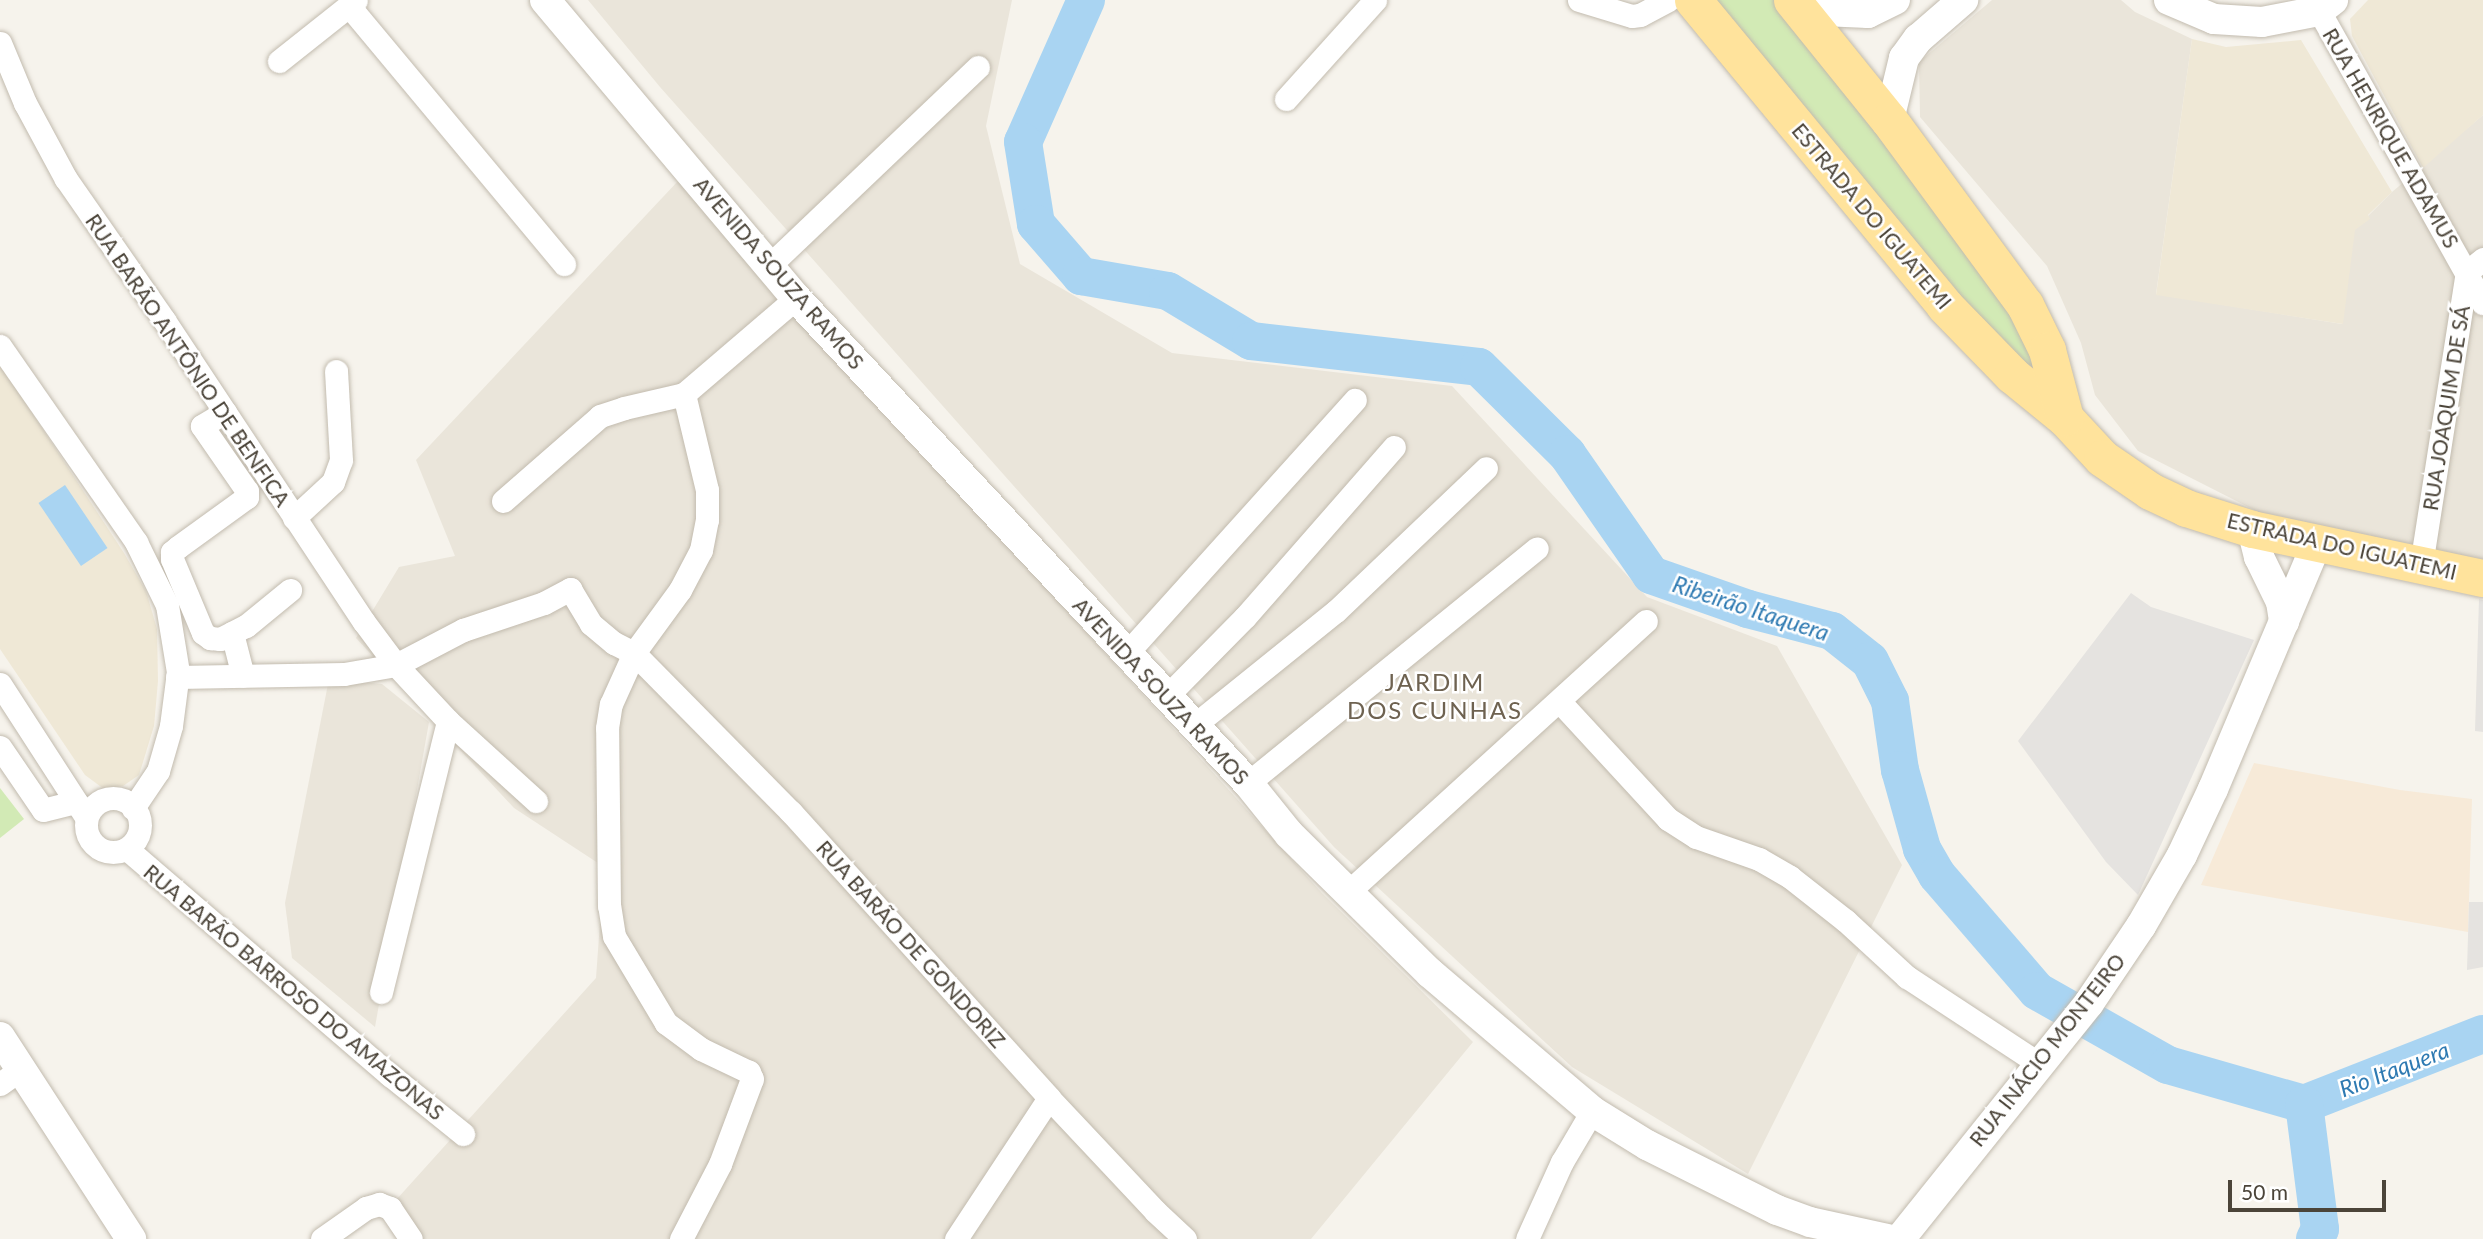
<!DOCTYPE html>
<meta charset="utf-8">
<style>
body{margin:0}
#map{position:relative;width:2483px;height:1239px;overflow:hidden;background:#f6f3ec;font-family:Lato,sans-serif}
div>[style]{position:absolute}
.residential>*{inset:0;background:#eae5da}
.commercial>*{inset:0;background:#f7ead8}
.education>*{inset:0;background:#efe8d6}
.green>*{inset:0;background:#d2eab5}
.parking>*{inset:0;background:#e5e3e0}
.water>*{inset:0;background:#a9d4f2;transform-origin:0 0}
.river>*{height:38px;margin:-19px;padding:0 19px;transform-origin:19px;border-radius:19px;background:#a9d4f2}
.roads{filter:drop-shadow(0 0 2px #c2bbae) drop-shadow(0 0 2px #c2bbae)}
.minor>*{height:23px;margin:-11.5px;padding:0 11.5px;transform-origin:11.5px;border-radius:11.5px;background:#fff}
.minor>.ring{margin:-11.5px;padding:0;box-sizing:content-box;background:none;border:23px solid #fff;border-radius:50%}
.tertiary>*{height:30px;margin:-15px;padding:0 15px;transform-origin:15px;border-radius:15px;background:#fff}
.primary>*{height:37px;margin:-18.5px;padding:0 18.5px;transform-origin:18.5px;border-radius:18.5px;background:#ffe39c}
span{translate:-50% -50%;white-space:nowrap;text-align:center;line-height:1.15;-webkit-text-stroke:5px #fff;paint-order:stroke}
.street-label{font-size:21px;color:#4b4439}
.water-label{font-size:23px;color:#2e7ab2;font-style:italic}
.quarter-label{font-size:24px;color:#6e6250;letter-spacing:2px}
.scale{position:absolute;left:2228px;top:1180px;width:158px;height:32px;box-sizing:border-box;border:4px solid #4b4439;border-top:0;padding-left:9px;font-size:21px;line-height:24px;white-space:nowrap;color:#4b4439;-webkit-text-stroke:5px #fff;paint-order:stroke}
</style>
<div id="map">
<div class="residential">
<i style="clip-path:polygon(588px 0,1012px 0,986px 126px,1020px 264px,1172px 353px,1452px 386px,1647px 597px,1777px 646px,1902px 865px,1748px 1174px,1572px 1067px,1334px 847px,660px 87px)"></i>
<i style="clip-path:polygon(1992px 0,2121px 0,2135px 12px,2192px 39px,2156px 294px,2342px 324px,2354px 230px,2392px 192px,2483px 115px,2483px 560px,2264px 515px,2138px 451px,2095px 395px,2081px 343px,2047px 266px,1920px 117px,1919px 62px)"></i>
<i style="clip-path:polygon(678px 181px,1322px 893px,1473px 1042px,1311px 1239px,422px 1239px,396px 1200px,596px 978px,604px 867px,514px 808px,356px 638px,399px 567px,455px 556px,416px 460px)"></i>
<i style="clip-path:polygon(329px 679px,382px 684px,429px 722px,375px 1027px,292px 958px,285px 903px)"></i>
</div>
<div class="commercial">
<i style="clip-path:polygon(2254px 763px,2400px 790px,2472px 799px,2468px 932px,2201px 885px)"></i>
</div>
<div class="education">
<i style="clip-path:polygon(2368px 0,2483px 0,2483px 115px,2423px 168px,2352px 36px,2350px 19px)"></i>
<i style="clip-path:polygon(2192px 39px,2226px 47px,2301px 40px,2392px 192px,2368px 215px,2370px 219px,2355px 230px,2343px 324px,2156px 295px)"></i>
<i style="clip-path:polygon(0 364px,124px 553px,146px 591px,157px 629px,158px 681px,154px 726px,139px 775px,123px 786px,104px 789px,85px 775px,0 649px)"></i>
</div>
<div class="green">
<i style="clip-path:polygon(1693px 0,1792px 0,2045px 356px,2028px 374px)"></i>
<i style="clip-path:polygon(0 788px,24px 819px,0 838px)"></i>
</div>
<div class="parking">
<i style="clip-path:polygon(2131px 593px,2151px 607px,2254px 640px,2138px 895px,2106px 862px,2018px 741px)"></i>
<i style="clip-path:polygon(2479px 599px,2483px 600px,2483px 732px,2475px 731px)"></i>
<i style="clip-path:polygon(2469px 902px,2483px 902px,2483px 967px,2467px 970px)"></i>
</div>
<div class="water">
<i style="left:65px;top:485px;width:76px;height:32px;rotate:56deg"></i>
</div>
<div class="river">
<i style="left:1086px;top:0;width:155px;rotate:113.9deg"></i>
<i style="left:1023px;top:142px;width:83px;rotate:81deg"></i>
<i style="left:1036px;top:224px;width:69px;rotate:49.1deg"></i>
<i style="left:1081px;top:276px;width:88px;rotate:9.8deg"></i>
<i style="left:1168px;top:291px;width:97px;rotate:31.1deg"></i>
<i style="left:1251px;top:341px;width:229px;rotate:6.5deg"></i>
<i style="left:1479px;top:367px;width:124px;rotate:44.7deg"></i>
<i style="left:1567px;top:454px;width:147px;rotate:55.2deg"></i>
<i style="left:1651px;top:575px;width:103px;rotate:19.3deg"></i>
<i style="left:1748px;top:609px;width:87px;rotate:14.7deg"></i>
<i style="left:1832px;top:631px;width:48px;rotate:38.3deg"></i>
<i style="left:1870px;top:661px;width:45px;rotate:63.4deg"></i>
<i style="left:1890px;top:701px;width:70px;rotate:81.8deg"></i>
<i style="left:1900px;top:770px;width:82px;rotate:74.4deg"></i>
<i style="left:1922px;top:849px;width:30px;rotate:60deg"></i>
<i style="left:1937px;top:875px;width:153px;rotate:49.2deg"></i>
<i style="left:2037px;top:991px;width:150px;rotate:29.5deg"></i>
<i style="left:2168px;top:1065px;width:141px;rotate:16deg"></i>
<i style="left:2304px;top:1104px;width:192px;rotate:-21.4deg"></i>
<i style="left:2304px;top:1104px;width:126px;rotate:82.7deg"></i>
<i style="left:2320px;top:1229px;width:11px;rotate:117deg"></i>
</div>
<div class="roads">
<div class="minor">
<i style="left:1579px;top:0;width:55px;rotate:16.8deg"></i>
<i style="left:1632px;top:16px;width:8px;rotate:-7deg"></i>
<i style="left:1640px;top:15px;width:32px;rotate:-28deg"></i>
<i style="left:349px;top:6px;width:336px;rotate:50.2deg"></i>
<i style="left:2319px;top:11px;width:335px;rotate:60.7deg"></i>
<i style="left:0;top:43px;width:65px;rotate:67.4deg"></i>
<i style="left:25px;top:103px;width:86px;rotate:61.7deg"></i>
<i style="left:66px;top:179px;width:172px;rotate:55.2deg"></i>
<i style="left:164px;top:320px;width:362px;rotate:56.5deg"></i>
<i style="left:364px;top:622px;width:54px;rotate:53.3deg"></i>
<i style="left:396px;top:665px;width:76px;rotate:47.1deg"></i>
<i style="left:448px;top:721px;width:119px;rotate:42.3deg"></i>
<i style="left:279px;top:61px;width:98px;rotate:-38.4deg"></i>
<i style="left:1286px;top:99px;width:133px;rotate:-48deg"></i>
<i style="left:770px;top:265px;width:287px;rotate:-43.6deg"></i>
<i style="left:0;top:346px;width:239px;rotate:55.2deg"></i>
<i style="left:136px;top:542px;width:70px;rotate:63.8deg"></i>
<i style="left:167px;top:605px;width:68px;rotate:80.7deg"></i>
<i style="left:178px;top:672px;width:54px;rotate:97.4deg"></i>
<i style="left:171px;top:726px;width:47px;rotate:106.1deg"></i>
<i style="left:158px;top:771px;width:45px;rotate:124deg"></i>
<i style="left:225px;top:412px;width:27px;rotate:149deg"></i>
<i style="left:202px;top:426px;width:79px;rotate:55.3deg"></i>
<i style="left:247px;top:491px;width:6px;rotate:90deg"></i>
<i style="left:247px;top:497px;width:85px;rotate:144.1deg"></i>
<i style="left:178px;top:547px;width:8px;rotate:140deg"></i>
<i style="left:172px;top:552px;width:7px;rotate:90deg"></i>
<i style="left:172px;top:559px;width:80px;rotate:67.3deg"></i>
<i style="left:203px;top:633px;width:9px;rotate:36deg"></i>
<i style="left:210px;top:638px;width:10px;rotate:6deg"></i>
<i style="left:220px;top:639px;width:29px;rotate:-27deg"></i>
<i style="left:246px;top:626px;width:57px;rotate:-39.3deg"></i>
<i style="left:503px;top:501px;width:129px;rotate:-41.2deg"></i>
<i style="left:600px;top:416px;width:25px;rotate:-18deg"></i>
<i style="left:624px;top:408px;width:62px;rotate:-13.1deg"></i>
<i style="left:684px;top:394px;width:148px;rotate:-40.6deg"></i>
<i style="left:294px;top:518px;width:53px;rotate:-42.7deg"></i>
<i style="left:333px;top:482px;width:23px;rotate:-70deg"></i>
<i style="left:341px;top:460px;width:89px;rotate:-93.2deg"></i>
<i style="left:2421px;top:565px;width:297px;rotate:-81.1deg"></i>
<i style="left:2467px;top:272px;width:21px;rotate:-39deg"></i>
<i style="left:232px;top:633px;width:44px;rotate:75.7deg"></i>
<i style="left:1126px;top:654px;width:342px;rotate:-48deg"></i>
<i style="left:177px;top:677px;width:167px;rotate:-1deg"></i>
<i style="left:344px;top:674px;width:53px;rotate:-9.8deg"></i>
<i style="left:396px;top:665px;width:76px;rotate:-27.6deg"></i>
<i style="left:463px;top:630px;width:85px;rotate:-18.4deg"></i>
<i style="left:544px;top:603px;width:30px;rotate:-28deg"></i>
<i style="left:570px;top:589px;width:41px;rotate:59deg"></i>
<i style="left:591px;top:624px;width:30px;rotate:40deg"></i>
<i style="left:614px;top:643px;width:22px;rotate:27deg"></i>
<i style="left:634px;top:653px;width:223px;rotate:45.4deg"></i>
<i style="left:791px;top:812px;width:385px;rotate:47.9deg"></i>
<i style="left:1049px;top:1098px;width:155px;rotate:46.8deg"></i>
<i style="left:1155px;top:1211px;width:41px;rotate:43deg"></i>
<i style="left:0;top:684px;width:158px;rotate:57.1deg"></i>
<i style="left:1166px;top:697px;width:112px;rotate:-45.4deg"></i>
<i style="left:1245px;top:617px;width:226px;rotate:-48.8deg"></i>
<i style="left:1560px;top:702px;width:159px;rotate:47.3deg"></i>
<i style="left:1668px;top:819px;width:33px;rotate:33deg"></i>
<i style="left:1696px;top:837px;width:67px;rotate:19.2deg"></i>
<i style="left:1759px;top:859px;width:36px;rotate:30deg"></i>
<i style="left:1790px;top:877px;width:71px;rotate:38.2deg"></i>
<i style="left:1846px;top:921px;width:83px;rotate:42.6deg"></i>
<i style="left:1907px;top:977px;width:157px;rotate:33.3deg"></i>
<i style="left:1192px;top:727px;width:185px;rotate:-38.9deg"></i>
<i style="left:1336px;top:611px;width:207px;rotate:-43.6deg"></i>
<i style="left:0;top:747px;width:76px;rotate:55.7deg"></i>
<i style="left:43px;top:810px;width:34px;rotate:-14deg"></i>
<i style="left:1248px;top:783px;width:372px;rotate:-39.1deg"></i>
<i class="ring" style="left:86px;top:798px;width:31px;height:31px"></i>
<i style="left:127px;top:849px;width:347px;rotate:40.7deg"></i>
<i style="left:390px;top:1075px;width:94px;rotate:38.9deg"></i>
<i style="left:1347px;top:893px;width:404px;rotate:-42.3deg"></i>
<i style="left:381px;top:992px;width:279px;rotate:-76.1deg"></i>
<i style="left:0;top:1084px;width:24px;rotate:-36deg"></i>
<i style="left:322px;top:1239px;width:54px;rotate:-35.2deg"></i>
<i style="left:366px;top:1208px;width:14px;rotate:-17deg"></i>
<i style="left:379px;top:1204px;width:12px;rotate:20deg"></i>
<i style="left:390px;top:1208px;width:37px;rotate:56deg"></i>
<i style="left:681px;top:1239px;width:85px;rotate:-62.5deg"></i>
<i style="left:720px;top:1164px;width:91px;rotate:-69.4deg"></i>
<i style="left:752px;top:1079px;width:8px;rotate:-113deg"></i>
<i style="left:749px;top:1072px;width:53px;rotate:-154.4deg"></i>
<i style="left:701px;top:1049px;width:44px;rotate:-143.4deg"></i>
<i style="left:666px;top:1023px;width:101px;rotate:-120.9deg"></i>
<i style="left:614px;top:936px;width:30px;rotate:-99deg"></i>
<i style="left:609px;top:906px;width:178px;rotate:-90.6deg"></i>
<i style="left:607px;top:728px;width:24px;rotate:-81deg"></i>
<i style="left:611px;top:704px;width:56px;rotate:-65.7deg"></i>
<i style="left:634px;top:653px;width:78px;rotate:-53.9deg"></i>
<i style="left:680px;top:590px;width:45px;rotate:-62.3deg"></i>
<i style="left:701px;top:550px;width:31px;rotate:-79deg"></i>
<i style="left:707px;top:520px;width:30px;rotate:-90deg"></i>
<i style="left:707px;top:490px;width:99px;rotate:-103.5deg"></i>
<i style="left:956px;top:1239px;width:169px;rotate:-56.6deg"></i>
<i style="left:1527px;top:1239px;width:85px;rotate:-65.6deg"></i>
<i style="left:1562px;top:1162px;width:59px;rotate:-59.5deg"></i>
</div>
<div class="tertiary">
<i style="left:545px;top:0;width:390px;rotate:49.9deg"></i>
<i style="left:796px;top:298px;width:663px;rotate:47.02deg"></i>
<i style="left:1248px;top:783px;width:65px;rotate:51.2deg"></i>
<i style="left:1289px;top:834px;width:198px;rotate:44.6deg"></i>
<i style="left:1430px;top:973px;width:213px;rotate:40.4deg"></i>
<i style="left:1592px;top:1111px;width:65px;rotate:31.7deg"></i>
<i style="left:1647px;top:1145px;width:145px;rotate:26.6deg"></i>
<i style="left:1777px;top:1210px;width:35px;rotate:20deg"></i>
<i style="left:1810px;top:1222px;width:79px;rotate:12.4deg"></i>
<i style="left:2169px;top:0;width:49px;rotate:22.9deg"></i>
<i style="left:2214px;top:19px;width:48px;rotate:3.6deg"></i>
<i style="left:2262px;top:22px;width:58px;rotate:-10.9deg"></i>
<i style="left:2319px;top:11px;width:18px;rotate:-38deg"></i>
<i style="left:1801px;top:10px;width:67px;rotate:2.6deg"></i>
<i style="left:1868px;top:13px;width:30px;rotate:-26deg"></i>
<i style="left:1889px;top:120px;width:64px;rotate:-76.4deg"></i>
<i style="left:1904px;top:58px;width:24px;rotate:-54deg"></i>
<i style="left:1918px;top:39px;width:60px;rotate:-40.9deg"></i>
<i style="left:2252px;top:529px;width:29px;rotate:76deg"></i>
<i style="left:2259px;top:557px;width:50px;rotate:63.9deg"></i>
<i style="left:2281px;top:602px;width:20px;rotate:81deg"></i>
<i style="left:0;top:1037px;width:241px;rotate:57deg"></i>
<i style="left:1900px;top:1239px;width:302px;rotate:-51.3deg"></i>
<i style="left:2089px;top:1003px;width:93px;rotate:-56deg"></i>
<i style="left:2141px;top:926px;width:82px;rotate:-60deg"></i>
<i style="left:2182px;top:855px;width:73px;rotate:-64.8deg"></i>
<i style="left:2213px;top:789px;width:267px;rotate:-67.1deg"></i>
</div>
<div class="primary">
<i style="left:1693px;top:0;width:395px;rotate:50.5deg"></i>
<i style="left:1944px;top:305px;width:98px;rotate:45.8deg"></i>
<i style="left:2012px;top:375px;width:68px;rotate:39.1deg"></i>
<i style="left:2065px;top:418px;width:54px;rotate:47.2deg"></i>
<i style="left:2102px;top:458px;width:58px;rotate:34.5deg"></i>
<i style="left:2150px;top:491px;width:40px;rotate:25deg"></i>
<i style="left:2186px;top:508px;width:69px;rotate:17.7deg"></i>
<i style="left:2252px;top:529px;width:236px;rotate:12deg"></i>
<i style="left:1792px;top:0;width:154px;rotate:51.1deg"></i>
<i style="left:1889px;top:120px;width:230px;rotate:53.7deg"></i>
<i style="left:2025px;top:305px;width:50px;rotate:63.9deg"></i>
<i style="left:2047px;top:350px;width:70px;rotate:75.2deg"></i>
</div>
</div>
<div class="street-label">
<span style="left:2391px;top:138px;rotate:60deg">RUA HENRIQUE ADAMUS</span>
<span style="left:1872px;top:216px;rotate:50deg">ESTRADA DO IGUATEMI</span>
<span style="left:779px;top:273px;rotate:49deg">AVENIDA SOUZA RAMOS</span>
<span style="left:188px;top:360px;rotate:56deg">RUA BARÃO ANTÔNIO DE BENFICA</span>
<span style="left:2446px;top:408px;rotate:-81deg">RUA JOAQUIM DE SÁ</span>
<span style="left:2342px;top:546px;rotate:13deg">ESTRADA DO IGUATEMI</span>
<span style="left:1161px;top:691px;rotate:47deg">AVENIDA SOUZA RAMOS</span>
<span style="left:911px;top:944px;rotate:48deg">RUA BARÃO DE GONDORIZ</span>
<span style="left:294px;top:992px;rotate:40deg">RUA BARÃO BARROSO DO AMAZONAS</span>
<span style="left:2047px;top:1050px;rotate:-52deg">RUA INÁCIO MONTEIRO</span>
</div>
<div class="water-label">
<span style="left:1751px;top:608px;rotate:18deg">Ribeirão Itaquera</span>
<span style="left:2394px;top:1069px;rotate:-21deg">Rio Itaquera</span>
</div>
<div class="quarter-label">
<span style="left:1435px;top:696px">JARDIM<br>DOS CUNHAS</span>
</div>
<div class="scale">50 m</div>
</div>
